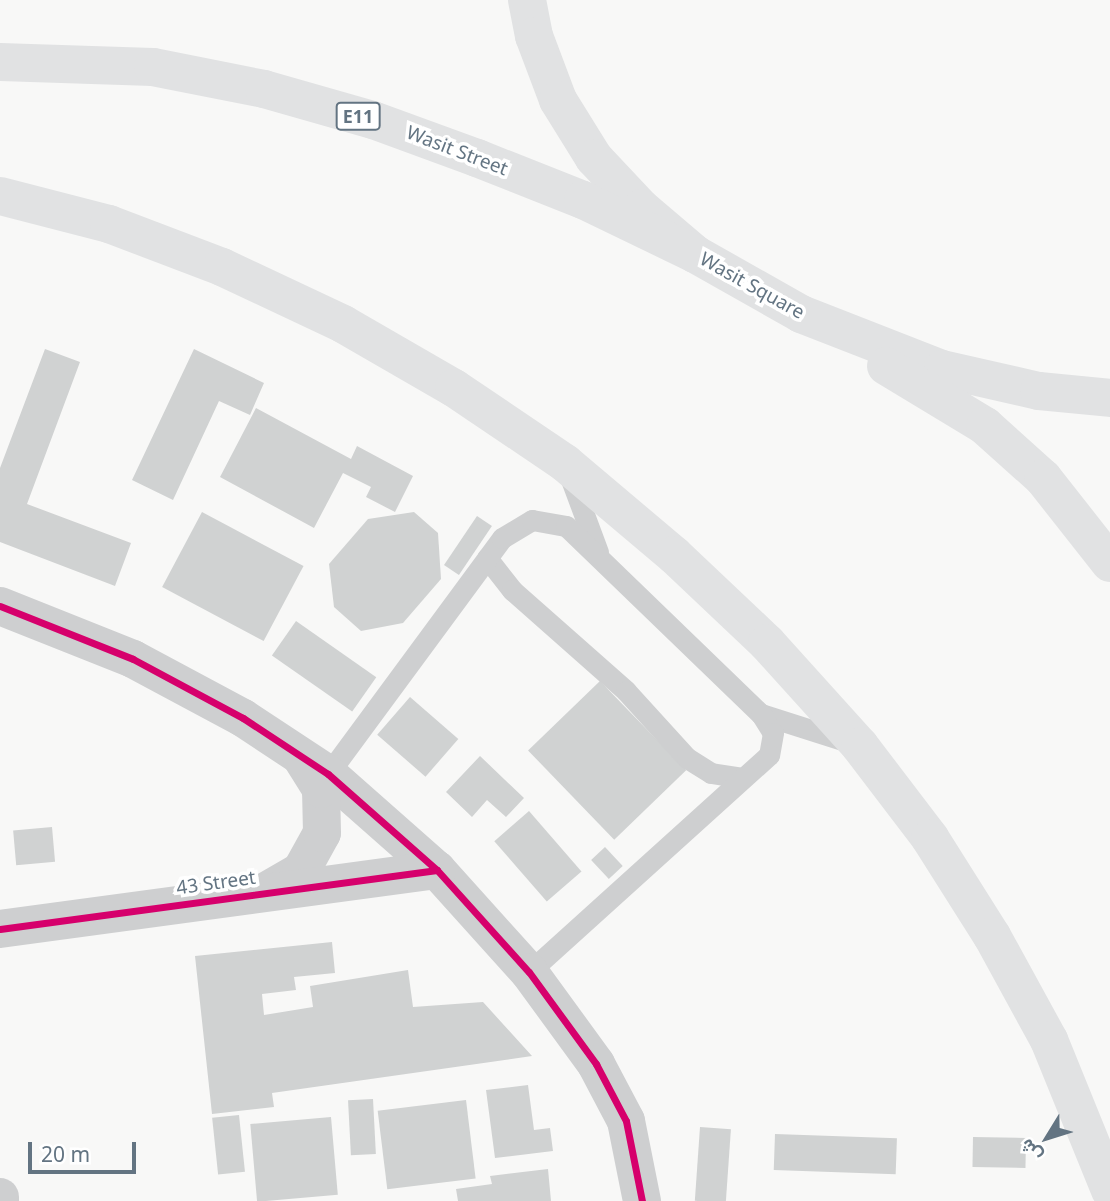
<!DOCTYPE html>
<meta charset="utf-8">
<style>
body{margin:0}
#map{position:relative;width:1110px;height:1201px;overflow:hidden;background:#f8f8f7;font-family:"Noto Sans",Vazirmatn,sans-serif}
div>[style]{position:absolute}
.building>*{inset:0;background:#d0d2d2;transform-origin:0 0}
.service>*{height:21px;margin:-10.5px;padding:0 10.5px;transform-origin:10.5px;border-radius:10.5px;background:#cecfd0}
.minor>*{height:38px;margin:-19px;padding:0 19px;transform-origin:19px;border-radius:19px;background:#cecfd0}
.primary>*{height:38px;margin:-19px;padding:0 19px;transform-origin:19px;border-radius:19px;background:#e1e2e3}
.trunk>*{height:38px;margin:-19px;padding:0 19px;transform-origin:19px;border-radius:19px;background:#e1e2e3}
.cycleway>*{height:7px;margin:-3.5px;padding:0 3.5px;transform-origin:3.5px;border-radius:3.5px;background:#d6006c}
span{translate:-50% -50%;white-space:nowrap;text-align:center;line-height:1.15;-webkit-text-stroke:7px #fff;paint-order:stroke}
.shield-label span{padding:2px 5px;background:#fff;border:2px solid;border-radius:5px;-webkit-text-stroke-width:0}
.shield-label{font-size:18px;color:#637482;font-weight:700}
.street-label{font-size:19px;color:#637482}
.north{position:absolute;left:1012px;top:1103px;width:70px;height:70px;-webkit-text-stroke:5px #fff;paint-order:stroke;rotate:232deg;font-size:19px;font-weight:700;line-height:28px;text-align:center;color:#637482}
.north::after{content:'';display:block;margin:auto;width:24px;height:32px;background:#637482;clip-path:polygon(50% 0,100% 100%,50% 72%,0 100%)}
.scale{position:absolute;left:28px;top:1142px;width:108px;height:32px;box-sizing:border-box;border:4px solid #637482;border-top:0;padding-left:9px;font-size:21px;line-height:24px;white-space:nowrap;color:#637482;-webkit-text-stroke:5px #fff;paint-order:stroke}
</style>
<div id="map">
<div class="building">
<i style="clip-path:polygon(45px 349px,80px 362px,27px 504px,131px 543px,115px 586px,0 542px,0 468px)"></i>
<i style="clip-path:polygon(194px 349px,264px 383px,250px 415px,219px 401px,173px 500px,132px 480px)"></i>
<i style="clip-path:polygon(256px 408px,351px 459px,357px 446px,413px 476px,395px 512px,366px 497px,371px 487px,343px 473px,314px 528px,220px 477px)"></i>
<i style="left:202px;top:512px;width:115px;height:85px;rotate:28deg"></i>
<i style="clip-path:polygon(414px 512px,438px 533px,441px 579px,403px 623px,361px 631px,334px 607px,329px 564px,368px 519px)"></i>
<i style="left:477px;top:516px;width:18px;height:59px;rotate:34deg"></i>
<i style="left:296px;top:621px;width:98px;height:42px;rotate:35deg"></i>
<i style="left:600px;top:681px;width:124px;height:100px;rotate:46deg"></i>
<i style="left:410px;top:697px;width:64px;height:50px;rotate:41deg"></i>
<i style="clip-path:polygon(480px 756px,524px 798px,506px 817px,487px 800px,472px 817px,446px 792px)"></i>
<i style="left:529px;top:811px;width:80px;height:46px;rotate:49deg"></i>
<i style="left:52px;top:827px;width:35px;height:39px;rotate:85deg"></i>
<i style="left:605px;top:847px;width:26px;height:19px;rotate:47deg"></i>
<i style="clip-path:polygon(332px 942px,335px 973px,294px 977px,296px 990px,262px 994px,264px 1015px,313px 1007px,310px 986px,408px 970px,413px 1007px,483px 1002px,532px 1056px,272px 1093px,274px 1107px,212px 1114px,195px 956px)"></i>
<i style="clip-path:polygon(528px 1085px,534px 1130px,550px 1128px,553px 1151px,495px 1158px,486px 1090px)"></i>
<i style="left:373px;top:1099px;width:55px;height:25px;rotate:87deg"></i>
<i style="left:466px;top:1100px;width:79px;height:89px;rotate:83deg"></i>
<i style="left:239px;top:1115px;width:57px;height:27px;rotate:84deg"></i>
<i style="left:331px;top:1117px;width:78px;height:81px;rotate:85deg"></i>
<i style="left:700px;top:1127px;width:31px;height:74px;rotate:4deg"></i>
<i style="left:775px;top:1134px;width:122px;height:36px;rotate:2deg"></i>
<i style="left:973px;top:1137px;width:53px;height:30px;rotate:1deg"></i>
<i style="clip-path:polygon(548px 1169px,551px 1201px,458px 1201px,456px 1189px,492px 1184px,490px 1176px)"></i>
</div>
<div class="service">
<i style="left:569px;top:474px;width:83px;rotate:69.6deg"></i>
<i style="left:487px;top:558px;width:41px;rotate:52deg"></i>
<i style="left:512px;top:590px;width:152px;rotate:41.5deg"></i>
<i style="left:626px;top:691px;width:91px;rotate:47.7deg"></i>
<i style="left:687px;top:758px;width:28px;rotate:32deg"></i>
<i style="left:711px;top:773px;width:30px;rotate:9deg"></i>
<i style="left:761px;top:714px;width:92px;rotate:17.7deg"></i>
<i style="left:328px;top:774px;width:293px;rotate:-53.6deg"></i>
<i style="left:502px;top:538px;width:35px;rotate:-31deg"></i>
<i style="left:532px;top:520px;width:35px;rotate:10deg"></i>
<i style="left:566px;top:526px;width:271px;rotate:44deg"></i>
<i style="left:761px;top:714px;width:22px;rotate:58deg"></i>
<i style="left:773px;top:733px;width:22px;rotate:100deg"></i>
<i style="left:769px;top:755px;width:324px;rotate:137.9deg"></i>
</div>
<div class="minor">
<i style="left:0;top:606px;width:143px;rotate:21.7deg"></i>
<i style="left:133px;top:659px;width:125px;rotate:28.2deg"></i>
<i style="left:243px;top:718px;width:102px;rotate:33.4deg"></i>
<i style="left:328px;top:774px;width:145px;rotate:41.4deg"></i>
<i style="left:437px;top:870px;width:137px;rotate:48deg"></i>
<i style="left:529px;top:972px;width:114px;rotate:53.9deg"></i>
<i style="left:596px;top:1064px;width:64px;rotate:62.2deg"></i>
<i style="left:626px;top:1121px;width:82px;rotate:78.7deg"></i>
<i style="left:268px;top:890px;width:38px;rotate:-30deg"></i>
<i style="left:301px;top:871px;width:43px;rotate:-61.1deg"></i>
<i style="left:322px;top:833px;width:44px;rotate:-91.3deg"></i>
<i style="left:321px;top:789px;width:36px;rotate:-122deg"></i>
<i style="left:0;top:929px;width:441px;rotate:-7.7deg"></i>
<i style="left:0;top:1197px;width:4px;rotate:90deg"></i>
</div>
<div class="primary">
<i style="left:527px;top:0;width:37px;rotate:79deg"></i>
<i style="left:534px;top:36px;width:68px;rotate:69.4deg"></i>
<i style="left:558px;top:100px;width:68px;rotate:58.2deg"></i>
<i style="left:594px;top:158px;width:69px;rotate:46.8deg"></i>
<i style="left:641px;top:208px;width:71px;rotate:40.4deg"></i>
<i style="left:695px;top:254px;width:122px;rotate:29.5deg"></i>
<i style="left:801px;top:314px;width:151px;rotate:21.3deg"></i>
<i style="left:942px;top:369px;width:99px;rotate:12.8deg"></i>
<i style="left:1039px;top:391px;width:71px;rotate:5.6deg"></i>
<i style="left:886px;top:366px;width:116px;rotate:31.2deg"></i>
<i style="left:985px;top:426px;width:78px;rotate:41.9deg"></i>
<i style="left:1043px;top:478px;width:108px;rotate:51.8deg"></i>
</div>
<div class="trunk">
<i style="left:0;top:62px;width:153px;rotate:1.9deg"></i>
<i style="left:153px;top:67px;width:113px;rotate:11.2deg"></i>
<i style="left:264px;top:89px;width:113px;rotate:15.9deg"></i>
<i style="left:373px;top:120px;width:111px;rotate:20.1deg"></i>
<i style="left:477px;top:158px;width:114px;rotate:21.6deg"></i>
<i style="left:583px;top:200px;width:124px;rotate:25.7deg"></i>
<i style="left:0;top:196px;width:113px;rotate:14.4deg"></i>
<i style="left:109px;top:224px;width:121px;rotate:20.8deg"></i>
<i style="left:222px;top:267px;width:134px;rotate:25.2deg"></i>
<i style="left:343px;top:324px;width:128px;rotate:30deg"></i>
<i style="left:454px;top:388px;width:134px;rotate:34deg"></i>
<i style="left:565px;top:463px;width:143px;rotate:40.2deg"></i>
<i style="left:674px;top:555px;width:128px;rotate:43.4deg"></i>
<i style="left:767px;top:643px;width:139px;rotate:47.9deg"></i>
<i style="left:860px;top:746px;width:116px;rotate:52.7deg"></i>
<i style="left:930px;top:838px;width:116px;rotate:57.7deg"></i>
<i style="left:992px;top:936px;width:119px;rotate:61.3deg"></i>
<i style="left:1049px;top:1040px;width:162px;rotate:67.9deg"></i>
</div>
<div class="cycleway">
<i style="left:0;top:606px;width:143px;rotate:21.7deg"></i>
<i style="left:133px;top:659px;width:125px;rotate:28.2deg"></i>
<i style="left:243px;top:718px;width:102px;rotate:33.4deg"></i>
<i style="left:328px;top:774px;width:145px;rotate:41.4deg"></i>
<i style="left:437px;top:870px;width:137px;rotate:48deg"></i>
<i style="left:529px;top:972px;width:114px;rotate:53.9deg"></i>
<i style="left:596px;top:1064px;width:64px;rotate:62.2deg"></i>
<i style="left:626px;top:1121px;width:82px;rotate:78.7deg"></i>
<i style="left:0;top:929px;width:441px;rotate:-7.7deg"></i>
</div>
<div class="shield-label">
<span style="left:358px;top:116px">E11</span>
</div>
<div class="street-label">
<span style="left:457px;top:151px;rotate:21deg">Wasit Street</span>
<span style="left:752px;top:286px;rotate:29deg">Wasit Square</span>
<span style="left:216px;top:883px;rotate:-8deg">43 Street</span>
</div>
<div class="north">ش</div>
<div class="scale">20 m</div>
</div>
